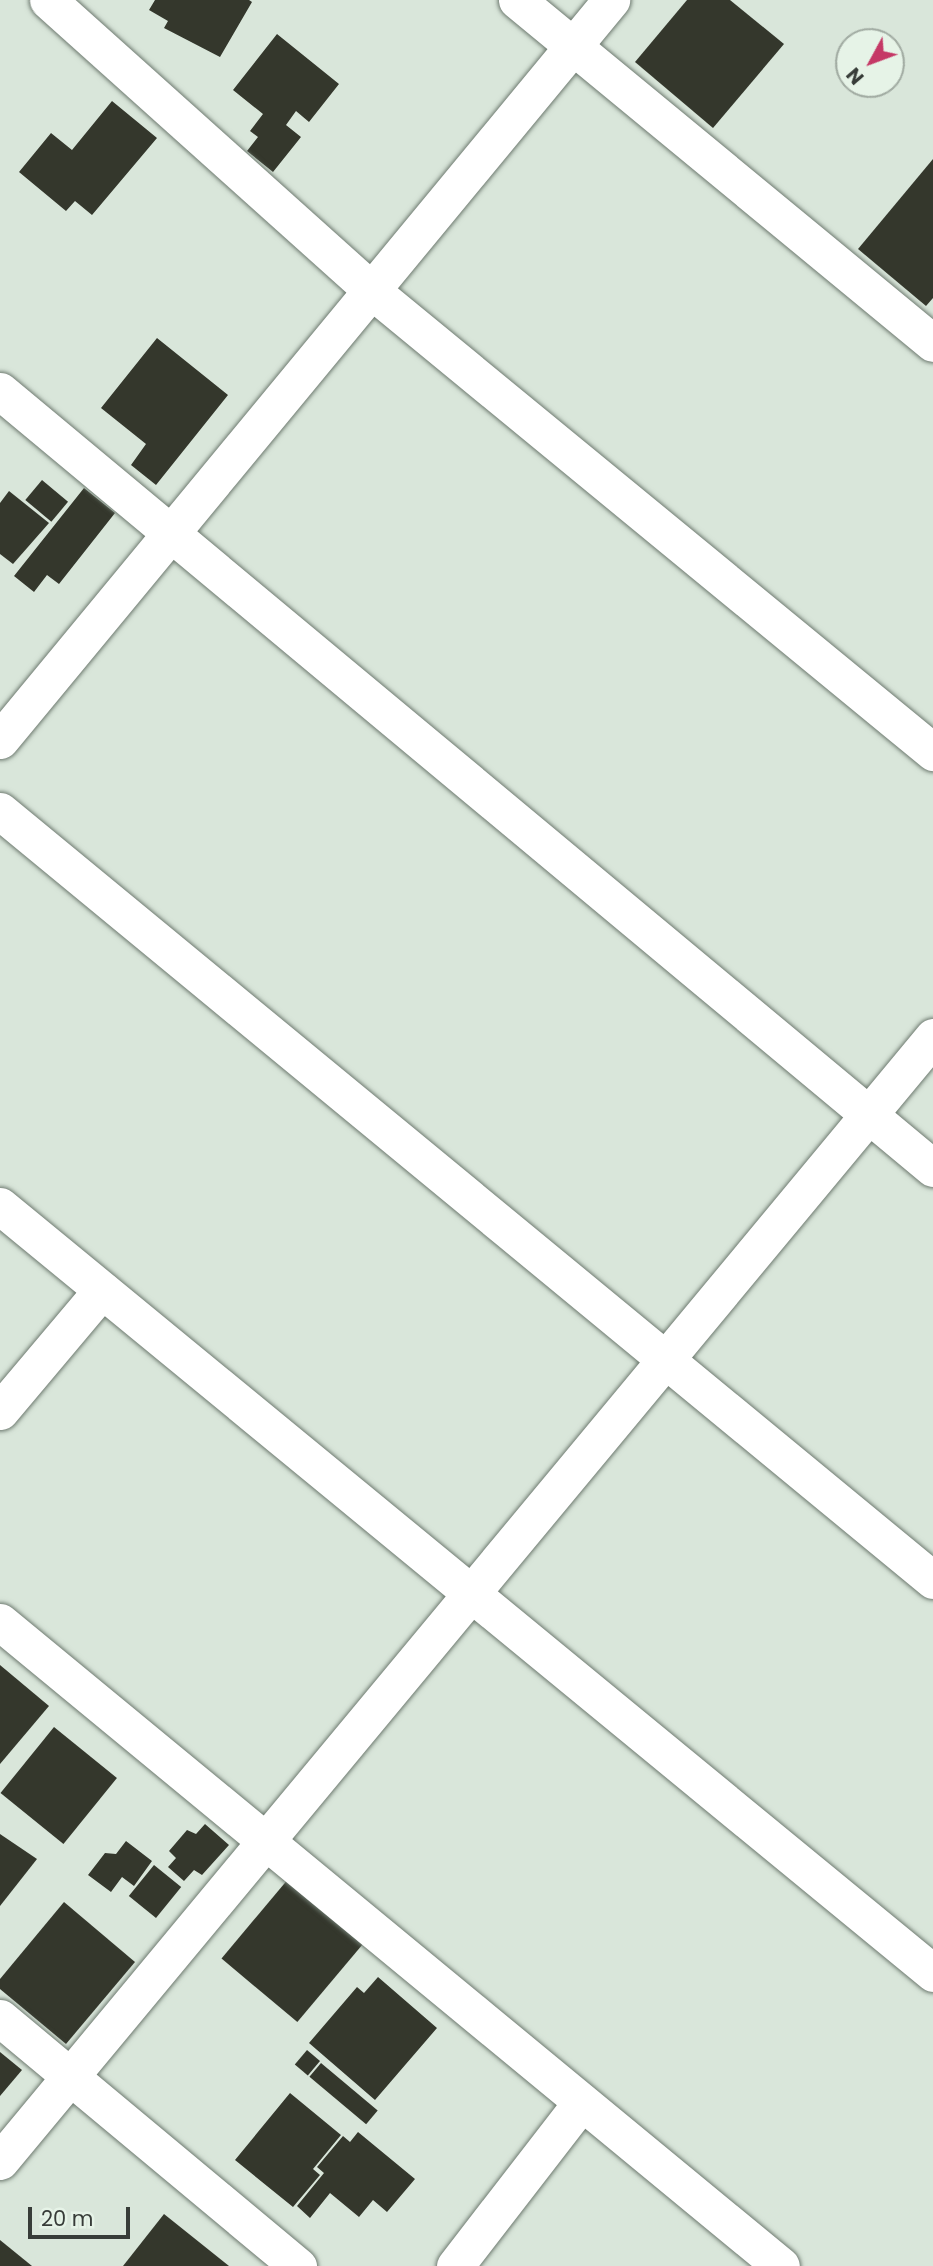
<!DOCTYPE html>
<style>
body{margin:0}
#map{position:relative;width:933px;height:2266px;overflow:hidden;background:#d9e6da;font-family:Poppins,sans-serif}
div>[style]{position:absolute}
.building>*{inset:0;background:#34372c;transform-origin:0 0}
.roads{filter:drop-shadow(0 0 2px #6e7a70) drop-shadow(0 0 2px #6e7a70)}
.minor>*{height:37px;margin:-18.5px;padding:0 18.5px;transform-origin:18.5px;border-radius:18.5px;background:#fff}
span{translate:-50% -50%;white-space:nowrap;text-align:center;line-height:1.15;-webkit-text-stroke:7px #e6f3e7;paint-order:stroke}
.north{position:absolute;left:835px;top:28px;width:70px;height:70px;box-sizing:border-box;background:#e6f3e7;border:2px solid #a0aaa1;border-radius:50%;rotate:229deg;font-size:19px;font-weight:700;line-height:28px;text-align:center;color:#373c38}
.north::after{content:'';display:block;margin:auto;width:24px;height:32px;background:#c53866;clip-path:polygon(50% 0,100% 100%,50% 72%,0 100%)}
.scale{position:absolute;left:28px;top:2207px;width:102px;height:32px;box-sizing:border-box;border:4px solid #373c38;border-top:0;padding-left:9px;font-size:21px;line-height:24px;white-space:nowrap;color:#373c38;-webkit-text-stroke:5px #e6f3e7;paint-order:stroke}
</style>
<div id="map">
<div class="building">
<i style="clip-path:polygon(155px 0,249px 0,252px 2px,220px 57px,164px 28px,168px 21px,149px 10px)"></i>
<i style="clip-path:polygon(687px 0,730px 0,784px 44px,713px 128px,635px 62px)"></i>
<i style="clip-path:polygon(277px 34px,339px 84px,309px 122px,296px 111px,286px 125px,301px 137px,273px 172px,247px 151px,258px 137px,250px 131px,263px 114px,233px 90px)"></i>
<i style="clip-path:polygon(112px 101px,157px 138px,92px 215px,75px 201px,66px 211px,19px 172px,51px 133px,72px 150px)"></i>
<i style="clip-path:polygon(933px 159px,933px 298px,926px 306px,858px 249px)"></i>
<i style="clip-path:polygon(157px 338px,228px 395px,156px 485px,131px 465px,146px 444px,101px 408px)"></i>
<i style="left:42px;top:480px;width:34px;height:26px;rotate:40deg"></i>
<i style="clip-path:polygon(84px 488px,115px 513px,59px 584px,47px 575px,34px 592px,14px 576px)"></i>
<i style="clip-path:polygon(9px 491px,49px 523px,13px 564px,0 554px,0 503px)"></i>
<i style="clip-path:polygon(0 1665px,49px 1706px,0 1764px)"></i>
<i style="left:54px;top:1727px;width:81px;height:85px;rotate:39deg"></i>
<i style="clip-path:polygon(205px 1824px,229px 1845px,202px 1875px,194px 1870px,184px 1881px,168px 1867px,176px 1858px,169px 1851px,187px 1830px,196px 1834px)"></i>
<i style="clip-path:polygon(0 1834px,37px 1859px,0 1906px)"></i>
<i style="clip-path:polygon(126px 1841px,152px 1861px,134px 1886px,122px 1877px,111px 1892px,88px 1875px,105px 1853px,116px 1854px)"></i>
<i style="left:154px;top:1865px;width:35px;height:40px;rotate:39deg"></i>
<i style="left:289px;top:1878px;width:99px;height:105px;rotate:40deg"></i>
<i style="clip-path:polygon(64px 1902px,135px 1962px,66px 2044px,0 1989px,0 1979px)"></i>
<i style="clip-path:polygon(378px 1977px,437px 2028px,375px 2100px,309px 2043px,357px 1987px,364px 1993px)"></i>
<i style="left:307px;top:2050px;width:17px;height:19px;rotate:40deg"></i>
<i style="clip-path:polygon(0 2052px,22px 2070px,0 2096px)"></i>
<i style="left:321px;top:2063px;width:74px;height:18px;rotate:40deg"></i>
<i style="clip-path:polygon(290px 2093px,341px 2135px,313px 2169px,320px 2175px,293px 2207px,235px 2160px)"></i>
<i style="clip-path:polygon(358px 2132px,415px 2179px,387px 2212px,373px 2200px,359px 2217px,330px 2193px,310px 2218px,297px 2206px,324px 2173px,317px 2167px,343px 2136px,350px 2142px)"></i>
<i style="clip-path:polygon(164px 2214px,229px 2266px,123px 2266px)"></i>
<i style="clip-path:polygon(0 2240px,32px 2266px,0 2266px)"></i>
</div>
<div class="roads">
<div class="minor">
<i style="left:48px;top:0;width:434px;rotate:41.9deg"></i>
<i style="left:371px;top:290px;width:728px;rotate:39.42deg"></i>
<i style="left:517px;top:0;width:539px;rotate:39.51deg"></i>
<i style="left:0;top:391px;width:1214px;rotate:39.79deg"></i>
<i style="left:0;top:740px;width:960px;rotate:-50.45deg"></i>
<i style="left:0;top:811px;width:1209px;rotate:39.5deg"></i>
<i style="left:0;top:1206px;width:1208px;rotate:39.42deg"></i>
<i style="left:0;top:1411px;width:158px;rotate:-49.9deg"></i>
<i style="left:0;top:1622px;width:1012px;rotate:39.51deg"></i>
<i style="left:0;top:2018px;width:388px;rotate:39.8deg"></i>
<i style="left:0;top:2161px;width:1461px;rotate:-50.3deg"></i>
<i style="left:455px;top:2266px;width:206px;rotate:-52.3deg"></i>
</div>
</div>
<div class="north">N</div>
<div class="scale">20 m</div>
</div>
